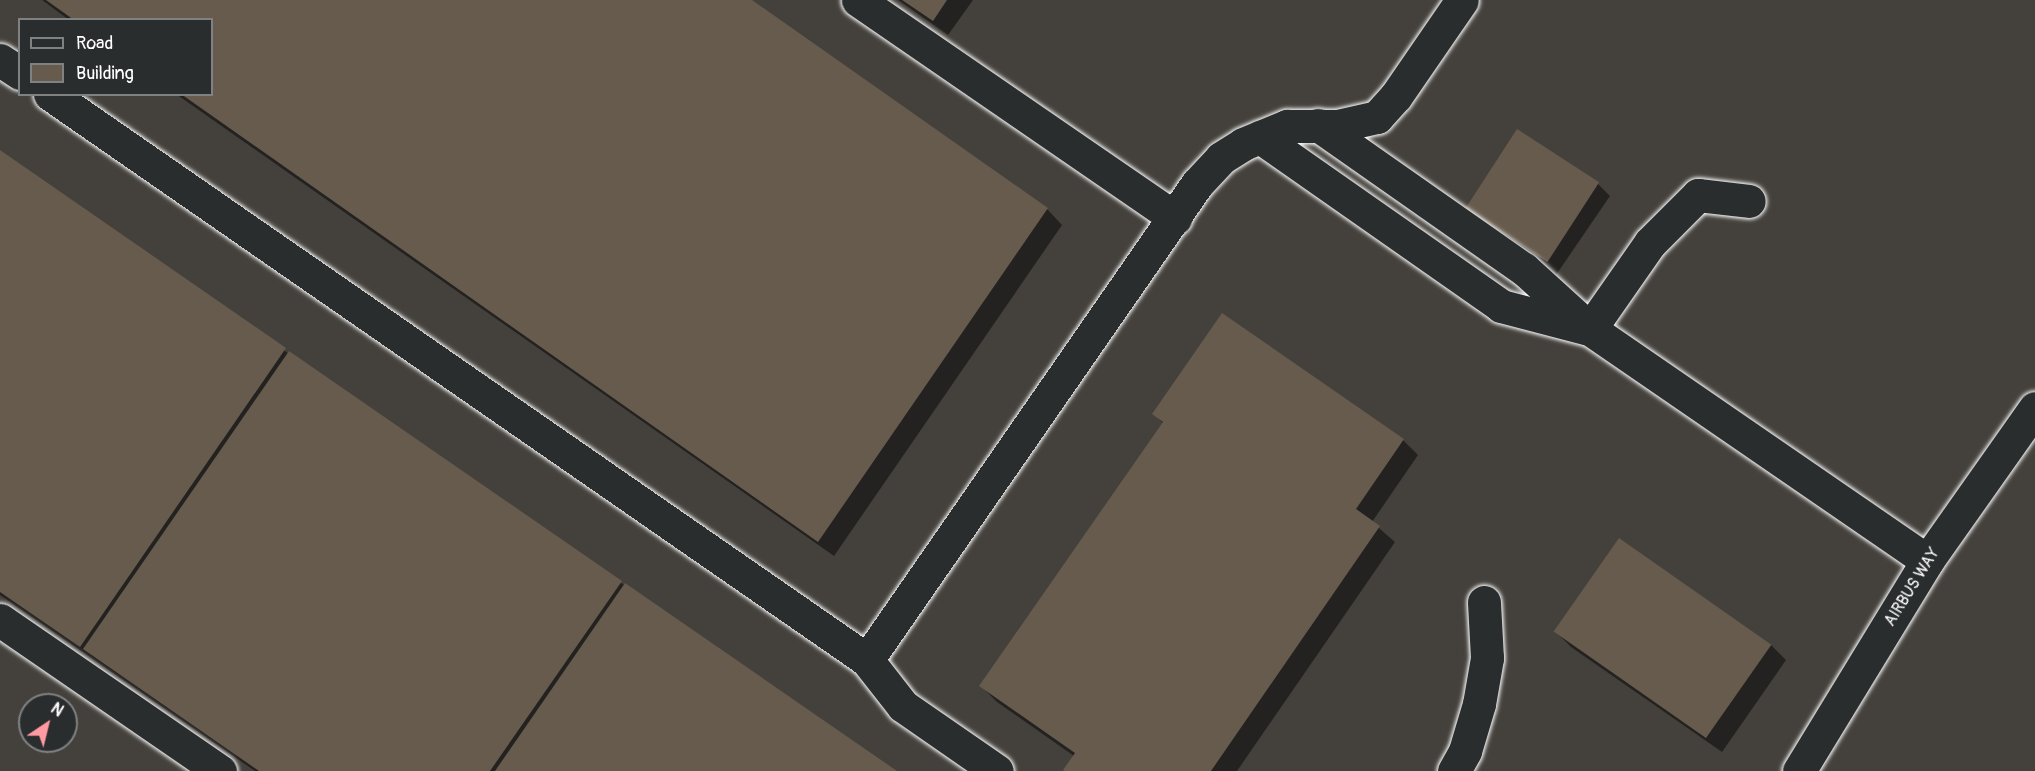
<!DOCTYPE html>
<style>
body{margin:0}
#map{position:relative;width:2035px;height:771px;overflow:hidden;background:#363634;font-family:Pangolin,sans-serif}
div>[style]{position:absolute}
.built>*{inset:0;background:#44413c}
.shadow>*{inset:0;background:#0007}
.building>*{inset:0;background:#665b4d;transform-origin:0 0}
.roads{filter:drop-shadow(0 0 2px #fff) drop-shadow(0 0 2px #fff)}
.minor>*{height:33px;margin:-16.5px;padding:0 16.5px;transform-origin:16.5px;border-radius:16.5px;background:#2a2d2e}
span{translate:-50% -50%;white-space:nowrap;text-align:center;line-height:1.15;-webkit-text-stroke:6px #2a2d2e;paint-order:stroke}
.street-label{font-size:16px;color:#fff}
.legend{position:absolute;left:18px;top:18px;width:195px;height:78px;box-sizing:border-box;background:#2a2d2e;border:2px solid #7f8182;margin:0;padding:8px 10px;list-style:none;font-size:18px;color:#fff}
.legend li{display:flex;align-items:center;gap:12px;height:30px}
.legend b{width:30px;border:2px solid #7f8182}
.north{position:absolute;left:18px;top:693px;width:60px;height:60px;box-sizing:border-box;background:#2a2d2e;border:2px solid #7f8182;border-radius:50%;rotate:35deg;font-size:16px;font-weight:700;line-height:24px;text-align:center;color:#fff}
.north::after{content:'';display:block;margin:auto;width:21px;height:27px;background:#ff9aa2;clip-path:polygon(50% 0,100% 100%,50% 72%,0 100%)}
</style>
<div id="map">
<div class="built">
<i style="clip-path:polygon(evenodd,0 0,2035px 0,2035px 771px,0 771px,0 0,20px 20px,212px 20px,212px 94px,20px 94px,20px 20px,0 0,30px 705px,66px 705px,66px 741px,30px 741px,30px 705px)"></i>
</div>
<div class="shadow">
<i style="clip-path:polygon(42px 0,749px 0,1047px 209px,1062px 225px,834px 556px,176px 94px,212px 94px,212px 20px,69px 20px)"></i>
<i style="clip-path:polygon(898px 0,973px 0,948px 35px)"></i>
<i style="clip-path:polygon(0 152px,289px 354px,894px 771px,255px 771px,0 595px)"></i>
<i style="clip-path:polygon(1598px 184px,1610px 196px,1556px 275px,1477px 219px)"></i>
<i style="clip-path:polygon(1154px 414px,1403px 440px,1418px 455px,1372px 522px,1395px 542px,1237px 771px,1066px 771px,1074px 756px,997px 702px,981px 686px,1163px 423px)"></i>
<i style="clip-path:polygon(1556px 632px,1771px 645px,1786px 660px,1722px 752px,1571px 647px)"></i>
</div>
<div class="building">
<i style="clip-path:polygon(46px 0,752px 0,1048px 208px,818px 542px,181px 94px,212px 94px,212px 20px,74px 20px)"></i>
<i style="clip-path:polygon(902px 0,947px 0,933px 21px)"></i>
<i style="left:1517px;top:129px;width:98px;height:95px;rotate:33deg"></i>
<i style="clip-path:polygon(0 150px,286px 348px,80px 647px,0 592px)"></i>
<i style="clip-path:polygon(1222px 313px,1404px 439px,1356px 509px,1380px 526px,1211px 771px,1065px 771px,1063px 770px,1075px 753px,979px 686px,1163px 422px,1152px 414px)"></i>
<i style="clip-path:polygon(289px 351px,622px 581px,490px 771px,259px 771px,83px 649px)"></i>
<i style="left:1619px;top:538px;width:186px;height:114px;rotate:35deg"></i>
<i style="clip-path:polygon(625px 583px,897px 771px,495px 771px)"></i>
</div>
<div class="roads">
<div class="minor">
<i style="left:858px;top:0;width:385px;rotate:34.5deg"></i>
<i style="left:0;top:60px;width:24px;rotate:33deg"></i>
<i style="left:50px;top:94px;width:994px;rotate:34.71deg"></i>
<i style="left:867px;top:660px;width:58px;rotate:52deg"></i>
<i style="left:903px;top:706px;width:114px;rotate:34.7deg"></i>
<i style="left:1318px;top:125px;width:251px;rotate:35deg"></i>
<i style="left:1524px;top:269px;width:89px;rotate:42.3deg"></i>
<i style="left:1590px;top:329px;width:409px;rotate:34.5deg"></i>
<i style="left:1260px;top:137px;width:294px;rotate:35deg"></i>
<i style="left:1501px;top:306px;width:87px;rotate:14.7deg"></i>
<i style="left:1590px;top:329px;width:105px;rotate:-55.1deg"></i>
<i style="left:1650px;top:243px;width:68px;rotate:-45deg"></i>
<i style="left:1698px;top:195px;width:51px;rotate:6.7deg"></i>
<i style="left:0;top:620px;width:267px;rotate:34.5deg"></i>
<i style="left:867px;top:660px;width:579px;rotate:-55.27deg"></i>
<i style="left:1197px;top:184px;width:35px;rotate:-47deg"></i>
<i style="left:1221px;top:158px;width:26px;rotate:-32deg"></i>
<i style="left:1243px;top:144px;width:48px;rotate:-22.2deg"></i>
<i style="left:1287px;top:126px;width:50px"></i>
<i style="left:1337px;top:126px;width:41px;rotate:-12.7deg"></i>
<i style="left:1377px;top:117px;width:28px;rotate:-48deg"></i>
<i style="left:1396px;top:96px;width:116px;rotate:-55.5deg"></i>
<i style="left:1454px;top:771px;width:23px;rotate:-61deg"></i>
<i style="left:1465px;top:751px;width:49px;rotate:-73.4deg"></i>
<i style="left:1479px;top:704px;width:47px;rotate:-80.1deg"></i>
<i style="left:1487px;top:658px;width:56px;rotate:-93.1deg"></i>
<i style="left:1799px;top:771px;width:246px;rotate:-58.6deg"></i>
<i style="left:1927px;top:561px;width:187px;rotate:-54.8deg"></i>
</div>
</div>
<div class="street-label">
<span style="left:1912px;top:587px;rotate:-58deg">AIRBUS WAY</span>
</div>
<ul class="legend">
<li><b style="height:8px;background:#2a2d2e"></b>Road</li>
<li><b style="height:16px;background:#665b4d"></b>Building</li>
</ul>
<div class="north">N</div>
</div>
